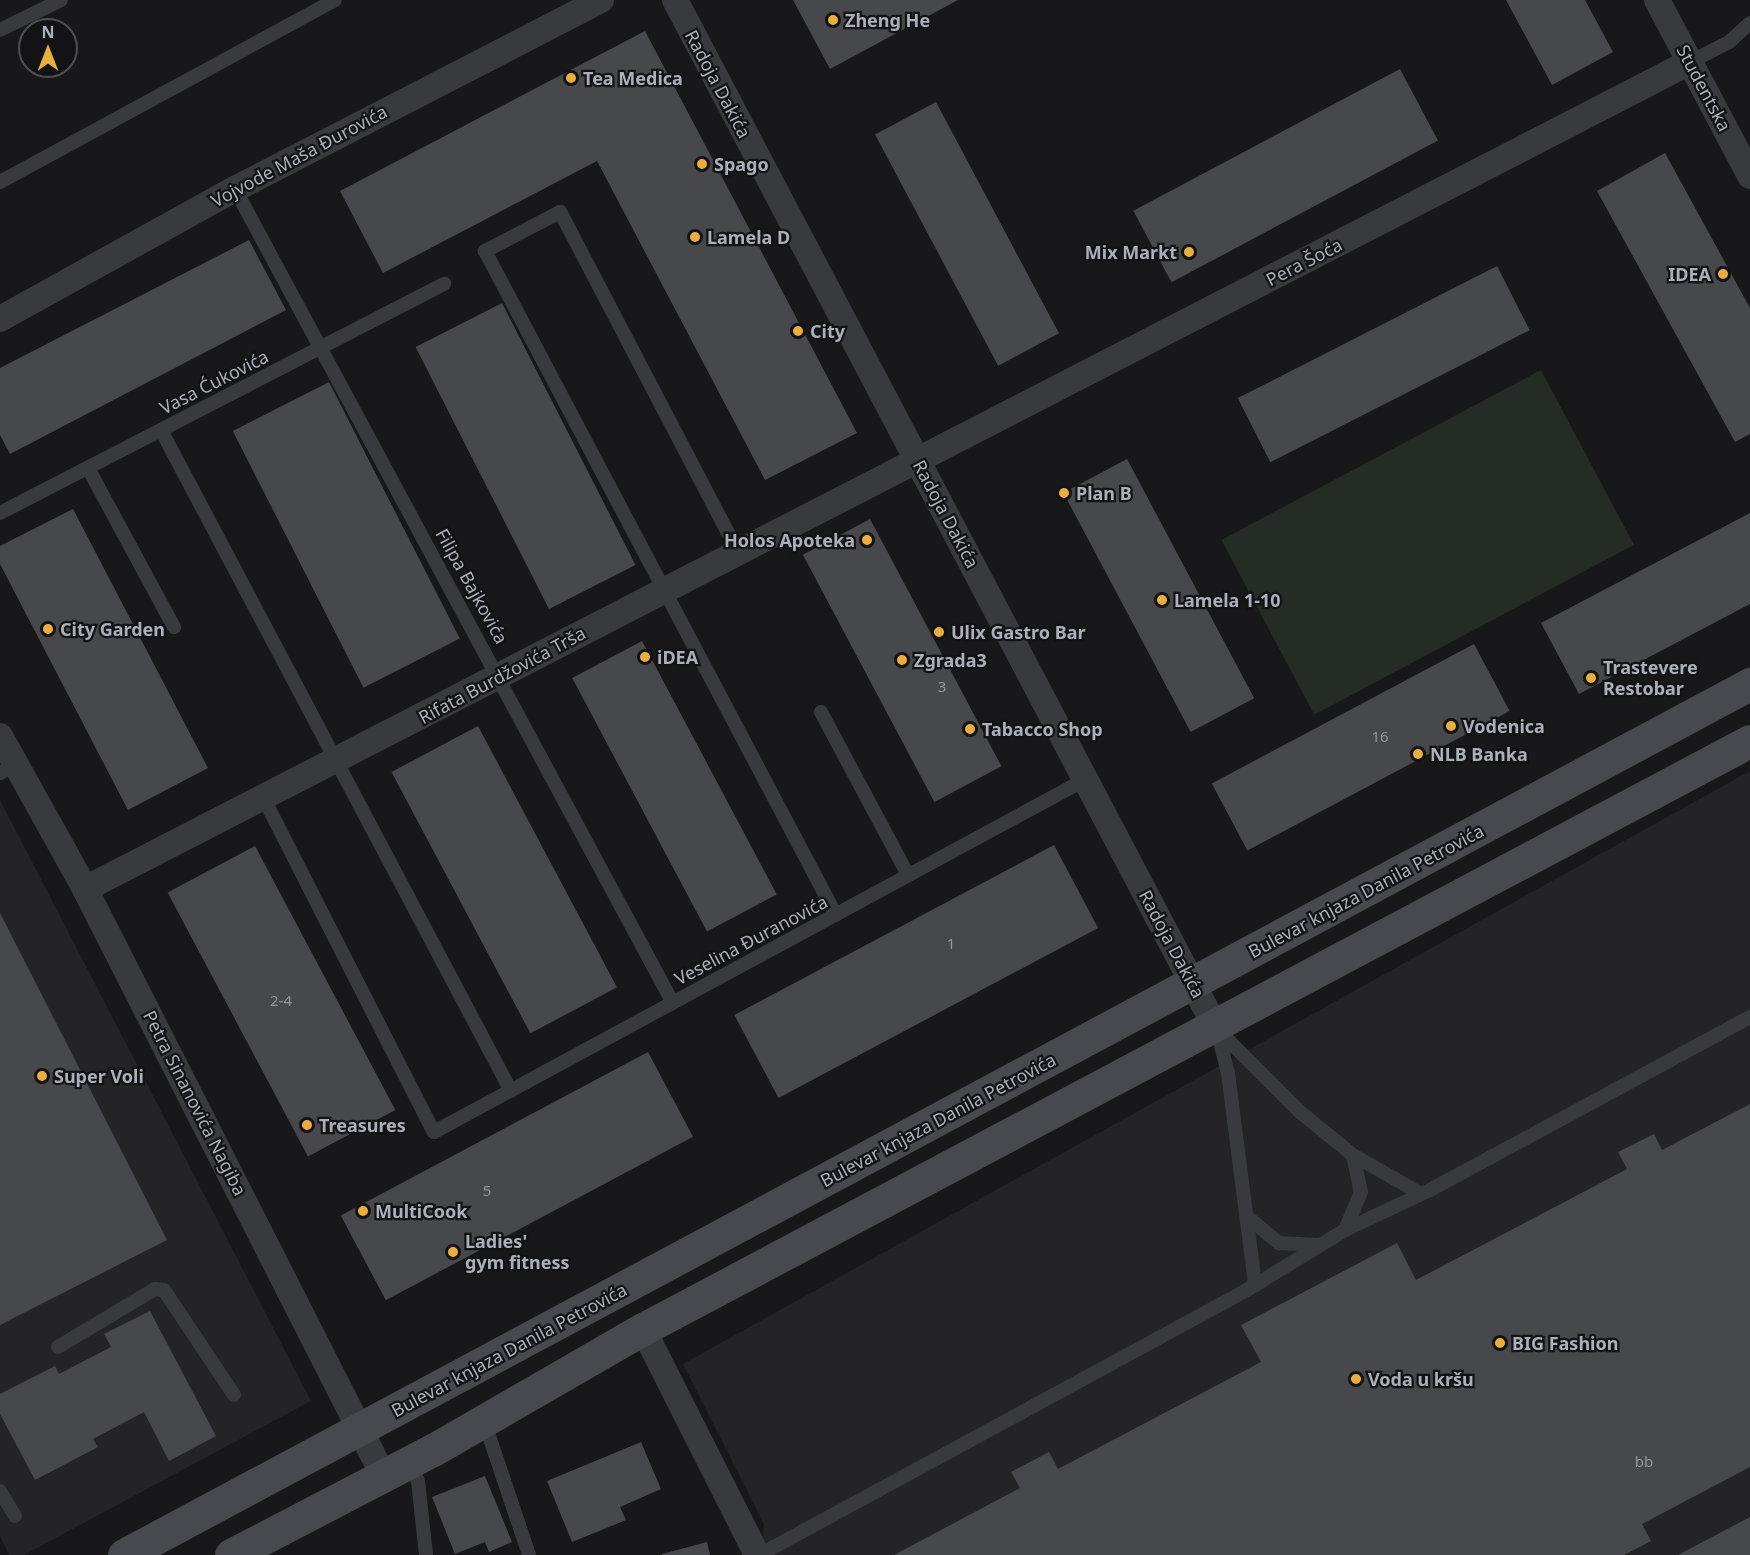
<!DOCTYPE html>
<meta charset="utf-8">
<style>
body{margin:0}
#map{position:relative;width:1750px;height:1555px;overflow:hidden;background:#18181a;font-family:"Noto Sans",sans-serif}
div>[style]{position:absolute}
.built>*{inset:0;background:#242427}
.green>*{inset:0;background:#242c25;transform-origin:0 0}
.building>*{inset:0;background:#47484c;transform-origin:0 0}
.lane>*{height:14px;margin:-7px;padding:0 7px;transform-origin:7px;border-radius:7px;background:#393a3e}
.street>*{height:26px;margin:-13px;padding:0 13px;transform-origin:13px;border-radius:13px;background:#393a3e}
.secondary>*{height:33px;margin:-16.5px;padding:0 16.5px;transform-origin:16.5px;border-radius:16.5px;background:#47494e}
.dots>*{width:16px;height:16px;translate:-50% -50%;box-sizing:border-box;border:3px solid #131315;border-radius:50%}
span{translate:-50% -50%;white-space:nowrap;text-align:center;line-height:1.15;-webkit-text-stroke:4.5px #131315;paint-order:stroke}
.number-label{font-size:15px;color:#91959e}
.number-label span{-webkit-text-stroke-width:0}
.poi-label{font-size:18px;color:#aaafb9;font-weight:700}
.left{translate:0 -50%;text-align:left}
.right{translate:-100% -50%;text-align:right}
.street-label{font-size:18px;color:#aaafb9}
.north{position:absolute;left:18px;top:18px;width:60px;height:60px;box-sizing:border-box;background:#131315;border:2px solid #4f5157;border-radius:50%;rotate:0deg;font-size:16px;font-weight:700;line-height:24px;text-align:center;color:#aaafb9}
.north::after{content:'';display:block;margin:auto;width:21px;height:27px;background:#eaae3f;clip-path:polygon(50% 0,100% 100%,50% 72%,0 100%)}
</style>
<div id="map">
<div class="built">
<i style="clip-path:polygon(1750px 771px,1750px 1555px,761px 1555px,764px 1524px,683px 1364px)"></i>
<i style="clip-path:polygon(0 800px,311px 1401px,24px 1555px,9px 1555px,0 1536px)"></i>
</div>
<div class="green">
<i style="left:1541px;top:370px;width:198px;height:362px;rotate:62deg"></i>
</div>
<div class="building">
<i style="clip-path:polygon(793px 0,958px 0,830px 69px)"></i>
<i style="clip-path:polygon(1506px 0,1585px 0,1613px 52px,1552px 85px)"></i>
<i style="clip-path:polygon(645px 31px,857px 433px,765px 480px,597px 161px,383px 273px,340px 191px)"></i>
<i style="left:1400px;top:69px;width:81px;height:302px;rotate:62deg"></i>
<i style="left:936px;top:102px;width:262px;height:69px;rotate:62deg"></i>
<i style="clip-path:polygon(1665px 153px,1750px 308px,1750px 434px,1735px 442px,1597px 191px)"></i>
<i style="clip-path:polygon(249px 240px,286px 310px,10px 454px,0 435px,0 368px)"></i>
<i style="left:1497px;top:266px;width:72px;height:291px;rotate:63deg"></i>
<i style="left:502px;top:303px;width:294px;height:97px;rotate:63deg"></i>
<i style="left:329px;top:382px;width:288px;height:108px;rotate:63deg"></i>
<i style="left:1127px;top:459px;width:271px;height:72px;rotate:62deg"></i>
<i style="clip-path:polygon(73px 509px,208px 768px,128px 810px,0 564px,0 546px)"></i>
<i style="clip-path:polygon(1750px 513px,1750px 604px,1579px 694px,1541px 623px)"></i>
<i style="left:870px;top:519px;width:280px;height:76px;rotate:62deg"></i>
<i style="left:642px;top:641px;width:287px;height:79px;rotate:62deg"></i>
<i style="left:1474px;top:644px;width:76px;height:297px;rotate:62deg"></i>
<i style="left:478px;top:726px;width:296px;height:98px;rotate:62deg"></i>
<i style="left:1054px;top:845px;width:94px;height:362px;rotate:62deg"></i>
<i style="left:255px;top:846px;width:299px;height:99px;rotate:62deg"></i>
<i style="clip-path:polygon(0 913px,167px 1240px,0 1325px)"></i>
<i style="left:648px;top:1052px;width:96px;height:348px;rotate:62deg"></i>
<i style="clip-path:polygon(1750px 1104px,1750px 1467px,1642px 1524px,1651px 1541px,1624px 1555px,894px 1555px,1020px 1488px,1011px 1472px,1049px 1452px,1058px 1469px,1261px 1362px,1241px 1325px,1397px 1243px,1416px 1280px,1627px 1169px,1618px 1152px,1654px 1134px,1662px 1150px)"></i>
<i style="clip-path:polygon(150px 1311px,216px 1436px,169px 1461px,144px 1412px,93px 1439px,98px 1447px,35px 1480px,0 1414px,0 1394px,55px 1366px,59px 1374px,111px 1347px,104px 1334px)"></i>
<i style="clip-path:polygon(641px 1442px,661px 1489px,620px 1507px,626px 1520px,572px 1542px,547px 1481px)"></i>
<i style="clip-path:polygon(485px 1476px,512px 1542px,489px 1552px,485px 1542px,455px 1554px,432px 1497px)"></i>
<i style="clip-path:polygon(1750px 1517px,1750px 1555px,1678px 1555px)"></i>
<i style="clip-path:polygon(707px 1542px,710px 1555px,662px 1555px,662px 1554px)"></i>
</div>
<div class="lane">
<i style="left:0;top:30px;width:68px;rotate:-26.2deg"></i>
<i style="left:1690px;top:62px;width:44px;rotate:-27.1deg"></i>
<i style="left:1729px;top:42px;width:28px;rotate:-42deg"></i>
<i style="left:0;top:182px;width:381px;rotate:-28.5deg"></i>
<i style="left:235px;top:189px;width:924px;rotate:61.72deg"></i>
<i style="left:161px;top:430px;width:748px;rotate:62.1deg"></i>
<i style="left:88px;top:468px;width:181px;rotate:61.6deg"></i>
<i style="left:0;top:513px;width:500px;rotate:-27.3deg"></i>
<i style="left:738px;top:552px;width:384px;rotate:-117.6deg"></i>
<i style="left:560px;top:212px;width:85px;rotate:152.5deg"></i>
<i style="left:485px;top:251px;width:751px;rotate:62.14deg"></i>
<i style="left:821px;top:712px;width:185px;rotate:61.9deg"></i>
<i style="left:0;top:773px;width:17px;rotate:-28deg"></i>
<i style="left:263px;top:797px;width:376px;rotate:63deg"></i>
<i style="left:434px;top:1132px;width:741px;rotate:-28.43deg"></i>
<i style="left:1216px;top:1028px;width:119px;rotate:45deg"></i>
<i style="left:1300px;top:1112px;width:68px;rotate:39.1deg"></i>
<i style="left:1353px;top:1155px;width:38px;rotate:78deg"></i>
<i style="left:1361px;top:1192px;width:41px;rotate:112.8deg"></i>
<i style="left:1217px;top:1030px;width:44px;rotate:75.7deg"></i>
<i style="left:1228px;top:1073px;width:214px;rotate:82.7deg"></i>
<i style="left:1353px;top:1155px;width:78px;rotate:29.8deg"></i>
<i style="left:1250px;top:1219px;width:38px;rotate:40deg"></i>
<i style="left:1279px;top:1243px;width:39px;rotate:3deg"></i>
<i style="left:58px;top:1347px;width:113px;rotate:-30.9deg"></i>
<i style="left:155px;top:1289px;width:9px;rotate:6deg"></i>
<i style="left:164px;top:1290px;width:126px;rotate:56.3deg"></i>
<i style="left:484px;top:1421px;width:141px;rotate:71.4deg"></i>
<i style="left:409px;top:1461px;width:22px;rotate:66deg"></i>
<i style="left:418px;top:1481px;width:74px;rotate:83.8deg"></i>
<i style="left:0;top:1491px;width:29px;rotate:59deg"></i>
<i style="left:759px;top:1555px;width:555px;rotate:-28.5deg"></i>
<i style="left:1247px;top:1290px;width:115px;rotate:-31.5deg"></i>
<i style="left:1345px;top:1230px;width:94px;rotate:-25.2deg"></i>
<i style="left:1430px;top:1190px;width:364px;rotate:-28.4deg"></i>
</div>
<div class="street">
<i style="left:675px;top:0;width:1162px;rotate:62.24deg"></i>
<i style="left:1657px;top:0;width:199px;rotate:62.1deg"></i>
<i style="left:0;top:319px;width:269px;rotate:-29deg"></i>
<i style="left:235px;top:189px;width:412px;rotate:-27.3deg"></i>
<i style="left:0;top:736px;width:175px;rotate:60.9deg"></i>
<i style="left:85px;top:889px;width:655px;rotate:63.04deg"></i>
<i style="left:85px;top:889px;width:1806px;rotate:-27.26deg"></i>
<i style="left:643px;top:1329px;width:253px;rotate:63.2deg"></i>
</div>
<div class="secondary">
<i style="left:124px;top:1555px;width:1845px;rotate:-28.18deg"></i>
<i style="left:231px;top:1555px;width:228px;rotate:-27.5deg"></i>
<i style="left:433px;top:1450px;width:242px;rotate:-30deg"></i>
<i style="left:643px;top:1329px;width:1253px;rotate:-27.98deg"></i>
</div>
<div class="dots">
<i style="left:833px;top:20px;background:#eaae3f"></i>
<i style="left:571px;top:78px;background:#eaae3f"></i>
<i style="left:702px;top:164px;background:#eaae3f"></i>
<i style="left:695px;top:237px;background:#eaae3f"></i>
<i style="left:1189px;top:252px;background:#eaae3f"></i>
<i style="left:1723px;top:274px;background:#eaae3f"></i>
<i style="left:798px;top:331px;background:#eaae3f"></i>
<i style="left:1064px;top:493px;background:#eaae3f"></i>
<i style="left:867px;top:540px;background:#eaae3f"></i>
<i style="left:1162px;top:600px;background:#eaae3f"></i>
<i style="left:48px;top:629px;background:#eaae3f"></i>
<i style="left:939px;top:632px;background:#eaae3f"></i>
<i style="left:645px;top:657px;background:#eaae3f"></i>
<i style="left:902px;top:660px;background:#eaae3f"></i>
<i style="left:1591px;top:678px;background:#eaae3f"></i>
<i style="left:1451px;top:726px;background:#eaae3f"></i>
<i style="left:970px;top:729px;background:#eaae3f"></i>
<i style="left:1418px;top:754px;background:#eaae3f"></i>
<i style="left:42px;top:1076px;background:#eaae3f"></i>
<i style="left:307px;top:1125px;background:#eaae3f"></i>
<i style="left:363px;top:1211px;background:#eaae3f"></i>
<i style="left:453px;top:1252px;background:#eaae3f"></i>
<i style="left:1500px;top:1343px;background:#eaae3f"></i>
<i style="left:1356px;top:1379px;background:#eaae3f"></i>
</div>
<div class="number-label">
<span style="left:942px;top:687px">3</span>
<span style="left:1380px;top:737px">16</span>
<span style="left:951px;top:944px">1</span>
<span style="left:281px;top:1001px">2-4</span>
<span style="left:487px;top:1191px">5</span>
<span style="left:1644px;top:1462px">bb</span>
</div>
<div class="poi-label">
<span class="left" style="left:845px;top:20px">Zheng He</span>
<span class="left" style="left:583px;top:78px">Tea Medica</span>
<span class="left" style="left:714px;top:164px">Spago</span>
<span class="left" style="left:707px;top:237px">Lamela D</span>
<span class="right" style="left:1177px;top:252px">Mix Markt</span>
<span class="right" style="left:1711px;top:274px">IDEA</span>
<span class="left" style="left:810px;top:331px">City</span>
<span class="left" style="left:1076px;top:493px">Plan B</span>
<span class="right" style="left:855px;top:540px">Holos Apoteka</span>
<span class="left" style="left:1174px;top:600px">Lamela 1-10</span>
<span class="left" style="left:60px;top:629px">City Garden</span>
<span class="left" style="left:951px;top:632px">Ulix Gastro Bar</span>
<span class="left" style="left:657px;top:657px">iDEA</span>
<span class="left" style="left:914px;top:660px">Zgrada3</span>
<span class="left" style="left:1603px;top:678px">Trastevere<br>Restobar</span>
<span class="left" style="left:1463px;top:726px">Vodenica</span>
<span class="left" style="left:982px;top:729px">Tabacco Shop</span>
<span class="left" style="left:1430px;top:754px">NLB Banka</span>
<span class="left" style="left:54px;top:1076px">Super Voli</span>
<span class="left" style="left:319px;top:1125px">Treasures</span>
<span class="left" style="left:375px;top:1211px">MultiCook</span>
<span class="left" style="left:465px;top:1252px">Ladies'<br>gym fitness</span>
<span class="left" style="left:1512px;top:1343px">BIG Fashion</span>
<span class="left" style="left:1368px;top:1379px">Voda u kršu</span>
</div>
<div class="street-label">
<span style="left:718px;top:84px;rotate:62deg">Radoja Dakića</span>
<span style="left:1704px;top:88px;rotate:62deg">Studentska</span>
<span style="left:299px;top:156px;rotate:-28deg">Vojvode Maša Đurovića</span>
<span style="left:1304px;top:262px;rotate:-27deg">Pera Šoća</span>
<span style="left:214px;top:382px;rotate:-27deg">Vasa Ćukovića</span>
<span style="left:946px;top:514px;rotate:62deg">Radoja Dakića</span>
<span style="left:472px;top:586px;rotate:61deg">Filipa Bajkovića</span>
<span style="left:502px;top:675px;rotate:-28deg">Rifata Burdžovića Trša</span>
<span style="left:1366px;top:891px;rotate:-28deg">Bulevar knjaza Danila Petrovića</span>
<span style="left:751px;top:940px;rotate:-28deg">Veselina Đuranovića</span>
<span style="left:1172px;top:944px;rotate:62deg">Radoja Dakića</span>
<span style="left:195px;top:1103px;rotate:63deg">Petra Sinanovića Nagiba</span>
<span style="left:938px;top:1120px;rotate:-28deg">Bulevar knjaza Danila Petrovića</span>
<span style="left:509px;top:1350px;rotate:-28deg">Bulevar knjaza Danila Petrovića</span>
</div>
<div class="north">N</div>
</div>
